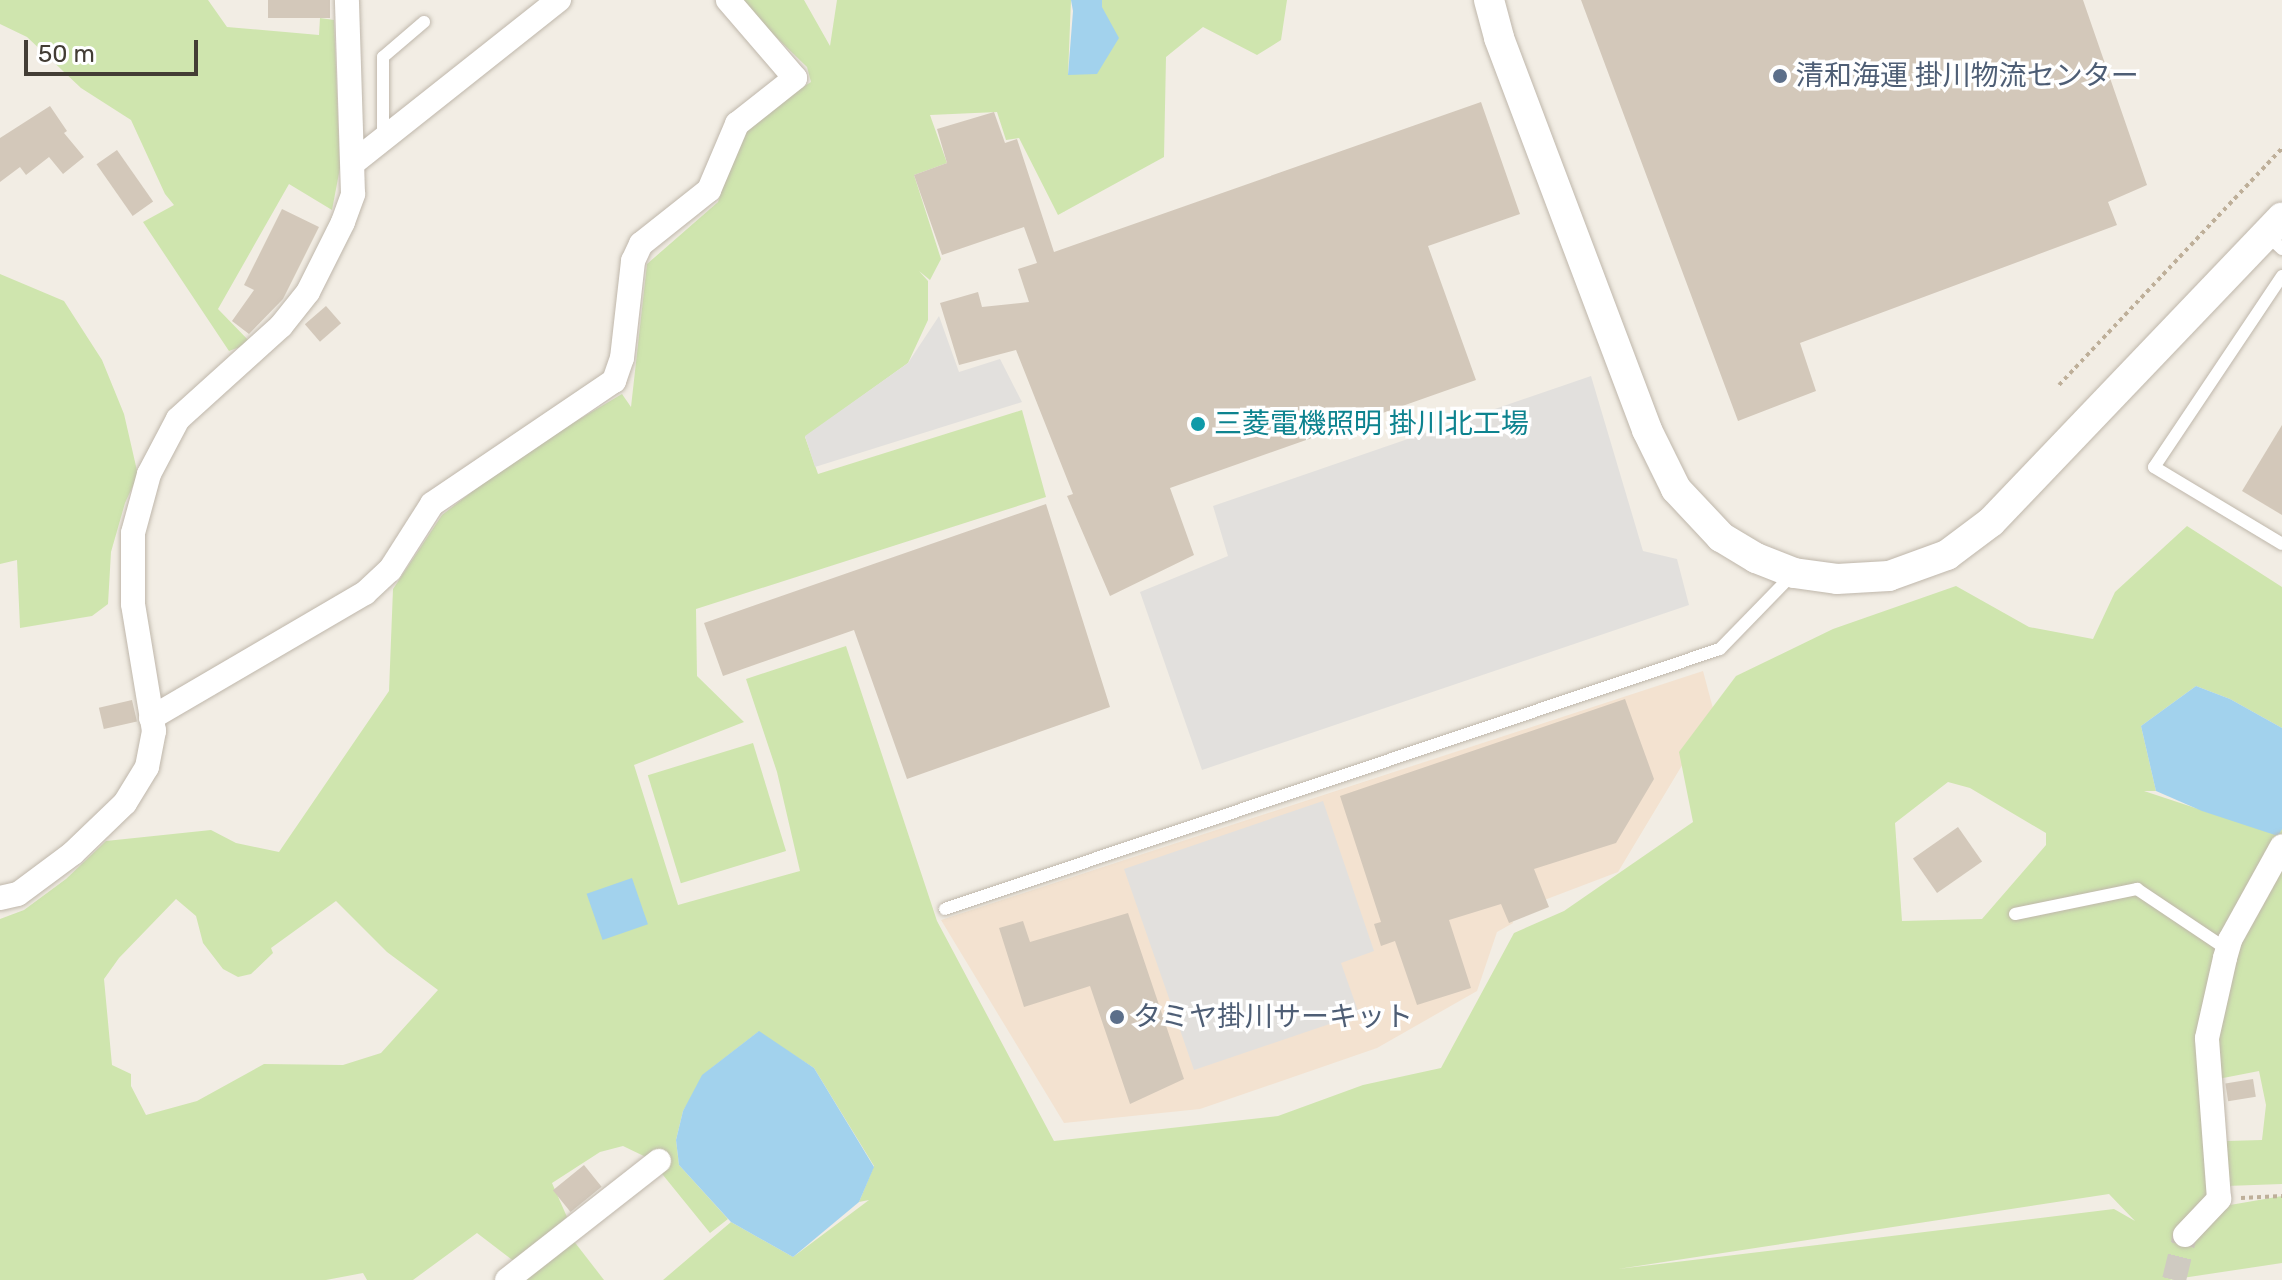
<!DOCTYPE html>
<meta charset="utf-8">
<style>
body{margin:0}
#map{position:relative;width:2282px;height:1280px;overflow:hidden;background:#f2ede4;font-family:Rubik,"Noto Sans JP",sans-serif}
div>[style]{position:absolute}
.commercial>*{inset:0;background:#f3e2d0}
.green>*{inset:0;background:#cfe5ae;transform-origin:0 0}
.parking>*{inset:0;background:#e2e0dd}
.water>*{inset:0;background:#a2d2ed;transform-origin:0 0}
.building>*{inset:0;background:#d3c8ba;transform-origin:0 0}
.minor-tunnel>*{height:24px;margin-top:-12px;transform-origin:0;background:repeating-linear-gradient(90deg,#cfcac1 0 24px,transparent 0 36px)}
.path>*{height:4px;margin-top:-2px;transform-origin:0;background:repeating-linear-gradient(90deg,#beaf99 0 4px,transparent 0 8px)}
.roads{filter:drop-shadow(0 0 2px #bfb7ab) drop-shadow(0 0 2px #bfb7ab)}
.service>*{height:12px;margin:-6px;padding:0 6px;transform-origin:6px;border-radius:6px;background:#fff}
.minor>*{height:24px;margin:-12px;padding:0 12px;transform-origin:12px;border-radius:12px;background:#fff}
.tertiary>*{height:30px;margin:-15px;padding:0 15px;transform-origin:15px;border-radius:15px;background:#fff}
.dots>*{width:22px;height:22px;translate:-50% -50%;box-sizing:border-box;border:4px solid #fff;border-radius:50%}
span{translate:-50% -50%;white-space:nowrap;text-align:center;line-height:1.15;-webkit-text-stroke:7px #fff;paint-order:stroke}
.service-label{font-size:28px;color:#4e5e75}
.left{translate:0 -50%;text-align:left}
.culture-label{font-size:28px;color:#0d838f}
.scale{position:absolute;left:24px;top:40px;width:174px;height:36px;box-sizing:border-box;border:4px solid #433d35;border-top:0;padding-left:10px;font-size:24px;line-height:28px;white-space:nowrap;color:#433d35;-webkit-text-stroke:6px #fff;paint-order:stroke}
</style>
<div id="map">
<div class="commercial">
<i style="clip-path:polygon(1703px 671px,1714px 712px,1618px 872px,1510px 913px,1513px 923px,1497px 932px,1477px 991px,1377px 1048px,1200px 1109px,1064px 1123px,941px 920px)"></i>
</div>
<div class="green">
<i style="clip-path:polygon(0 0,208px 0,227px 27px,319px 35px,320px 18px,334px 20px,340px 168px,332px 210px,289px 184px,218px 309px,251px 343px,229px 351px,143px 222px,174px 205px,165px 194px,131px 120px,81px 88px,27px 37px,0 24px)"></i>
<i style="clip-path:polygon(evenodd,738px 0,804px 0,830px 46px,837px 0,1071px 0,1068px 75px,1102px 0,1287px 0,1281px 40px,1257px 55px,1203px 27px,1166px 57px,1164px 157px,1058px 215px,1019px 138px,1006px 140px,997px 112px,930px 115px,947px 163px,914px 175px,941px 259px,930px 280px,919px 271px,928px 281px,928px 320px,908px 363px,805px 437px,818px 474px,1022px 410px,1046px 497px,696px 609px,697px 676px,744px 722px,634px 765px,678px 905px,800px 871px,777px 772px,746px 679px,846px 646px,937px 921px,1054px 1141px,1278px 1116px,1363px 1085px,1441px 1068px,1514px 933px,1564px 911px,1693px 822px,1679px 752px,1736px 676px,1833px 629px,1956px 586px,2029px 627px,2093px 639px,2115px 592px,2187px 526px,2282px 587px,2282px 728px,2230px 699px,2196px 686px,2141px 726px,2156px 791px,2144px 791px,2277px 835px,2282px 826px,2282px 1184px,2226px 1186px,2227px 1141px,2262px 1140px,2266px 1105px,2259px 1071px,2218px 1079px,2219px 1199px,2207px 1209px,2282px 1196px,2282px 1263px,2169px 1280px,663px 1280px,731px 1222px,793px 1257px,869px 1200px,859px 1202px,874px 1166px,814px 1068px,758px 1032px,709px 1070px,683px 1111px,676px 1140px,679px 1165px,728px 1219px,710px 1233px,650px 1159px,623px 1146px,600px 1152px,552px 1183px,567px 1217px,515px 1262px,477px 1233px,413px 1280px,367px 1280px,363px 1273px,326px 1280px,0 1280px,0 919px,24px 910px,66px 879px,106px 841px,211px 830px,236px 843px,279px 852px,389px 691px,393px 589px,442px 515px,522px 453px,622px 394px,631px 407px,647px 264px,718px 202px,745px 123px,811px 82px,807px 67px,738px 0,1948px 782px,1970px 788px,2046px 833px,2046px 845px,1982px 919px,1902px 921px,1895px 823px,1948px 782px,738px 0,176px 899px,196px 916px,203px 943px,223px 969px,238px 977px,251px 974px,273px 953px,271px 948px,336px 901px,387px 952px,438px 990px,381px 1053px,343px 1065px,264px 1064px,197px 1101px,146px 1115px,131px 1086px,131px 1074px,112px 1065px,104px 979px,119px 958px,176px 899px,738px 0,2109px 1194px,2135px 1221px,2114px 1209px,1618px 1269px,2109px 1194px)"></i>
<i style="clip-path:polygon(0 274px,64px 301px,102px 360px,124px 414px,138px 475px,125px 503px,111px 552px,108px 604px,92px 616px,20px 628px,17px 560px,0 564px)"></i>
<i style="left:753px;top:743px;width:113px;height:110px;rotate:73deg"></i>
<i style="clip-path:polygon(573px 1240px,604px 1280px,524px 1280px)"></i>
</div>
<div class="parking">
<i style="clip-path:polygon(939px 316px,959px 372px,1000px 359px,1022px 402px,815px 467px,805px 436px,908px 363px)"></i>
<i style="clip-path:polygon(1591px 376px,1643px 551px,1677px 559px,1689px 605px,1202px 770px,1140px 592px,1228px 556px,1213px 506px)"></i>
<i style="clip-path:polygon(1323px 801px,1374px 951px,1341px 963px,1359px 1014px,1194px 1070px,1124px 869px)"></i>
</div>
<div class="water">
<i style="clip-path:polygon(1071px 0,1102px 0,1102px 7px,1119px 38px,1097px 74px,1068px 75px,1073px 11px)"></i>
<i style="clip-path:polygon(2196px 686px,2230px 699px,2282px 728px,2282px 829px,2278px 836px,2202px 811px,2156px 791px,2141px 726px)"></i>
<i style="left:632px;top:878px;width:49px;height:48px;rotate:71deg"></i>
<i style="clip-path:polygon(759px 1031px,814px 1068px,874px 1167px,859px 1202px,793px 1257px,731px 1222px,679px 1165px,676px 1140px,683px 1111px,702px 1075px)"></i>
</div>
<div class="building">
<i style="left:268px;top:0;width:62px;height:18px"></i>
<i style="clip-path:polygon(1581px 0,2083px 0,2147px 185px,2108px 202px,2117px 225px,1800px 343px,1816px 391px,1738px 421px)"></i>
<i style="clip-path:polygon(1481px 102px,1520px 214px,1428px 246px,1476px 380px,1170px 488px,1194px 555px,1110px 596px,1067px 496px,1073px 494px,1016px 350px,959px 365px,940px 303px,978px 292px,982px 307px,1029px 302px,1018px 269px,1037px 263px,1024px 227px,942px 255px,914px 175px,947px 163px,937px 129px,994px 112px,1005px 143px,1017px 139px,1054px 252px)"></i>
<i style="clip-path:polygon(50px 106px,67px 131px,64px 133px,84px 157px,63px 174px,49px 157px,26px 175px,20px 167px,0 182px,0 138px)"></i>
<i style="left:117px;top:150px;width:63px;height:25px;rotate:55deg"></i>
<i style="clip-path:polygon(282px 209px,319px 227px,283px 299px,249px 334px,232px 321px,254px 290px,244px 285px)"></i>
<i style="left:326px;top:306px;width:23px;height:28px;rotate:49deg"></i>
<i style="clip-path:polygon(2282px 425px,2282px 515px,2242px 491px)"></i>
<i style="clip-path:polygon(1046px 504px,1110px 707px,907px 779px,854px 630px,723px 676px,704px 623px)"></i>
<i style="clip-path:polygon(1625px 699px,1654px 779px,1616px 843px,1534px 869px,1549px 907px,1509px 923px,1501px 904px,1449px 920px,1471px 988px,1417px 1005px,1395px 941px,1381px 946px,1374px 924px,1381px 922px,1340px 796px)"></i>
<i style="left:132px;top:700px;width:22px;height:34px;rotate:77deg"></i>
<i style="left:1958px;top:827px;width:42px;height:55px;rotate:55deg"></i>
<i style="clip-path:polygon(1128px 913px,1184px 1079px,1130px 1104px,1090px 986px,1024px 1007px,999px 928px,1023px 921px,1030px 942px)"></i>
<i style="left:2253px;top:1079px;width:18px;height:28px;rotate:81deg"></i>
<i style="left:584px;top:1165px;width:28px;height:40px;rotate:51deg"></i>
</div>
<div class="minor-tunnel">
<i style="left:2174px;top:1280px;width:46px;rotate:-76.3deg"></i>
</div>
<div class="path">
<i style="left:2059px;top:385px;width:325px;rotate:-46.7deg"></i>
<i style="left:2241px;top:1198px;width:41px;rotate:-2.8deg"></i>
</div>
<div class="roads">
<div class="service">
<i style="left:383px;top:138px;width:81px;rotate:-90deg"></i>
<i style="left:383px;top:57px;width:54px;rotate:-40.5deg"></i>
<i style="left:2266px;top:234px;width:22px;rotate:43deg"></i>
<i style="left:2282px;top:276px;width:230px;rotate:123.8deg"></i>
<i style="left:2154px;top:467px;width:149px;rotate:31deg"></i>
<i style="left:945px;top:909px;width:817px;rotate:-18.55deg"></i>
<i style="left:1720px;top:649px;width:103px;rotate:-45.8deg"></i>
<i style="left:2015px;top:914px;width:125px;rotate:-11.6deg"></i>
<i style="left:2137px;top:889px;width:110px;rotate:33.8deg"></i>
</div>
<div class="minor">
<i style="left:353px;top:163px;width:263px;rotate:-38.4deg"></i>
<i style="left:151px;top:718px;width:248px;rotate:-30.3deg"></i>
<i style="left:365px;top:593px;width:34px;rotate:-43deg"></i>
<i style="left:390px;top:570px;width:78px;rotate:-57.5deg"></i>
<i style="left:432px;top:504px;width:220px;rotate:-34.1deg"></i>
<i style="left:614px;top:381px;width:24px;rotate:-71deg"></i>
<i style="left:622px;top:358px;width:98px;rotate:-83.5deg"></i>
<i style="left:633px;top:261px;width:19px;rotate:-65deg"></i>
<i style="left:641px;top:244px;width:87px;rotate:-38.5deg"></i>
<i style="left:709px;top:190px;width:72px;rotate:-67deg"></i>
<i style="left:737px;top:124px;width:74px;rotate:-38.4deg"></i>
<i style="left:795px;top:78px;width:103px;rotate:-130.7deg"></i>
<i style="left:0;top:898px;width:18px;rotate:-13deg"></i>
<i style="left:18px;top:894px;width:69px;rotate:-36.7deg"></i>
<i style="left:73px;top:853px;width:72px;rotate:-43.9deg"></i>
<i style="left:125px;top:803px;width:42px;rotate:-58.6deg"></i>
<i style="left:147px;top:767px;width:37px;rotate:-79deg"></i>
<i style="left:154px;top:731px;width:129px;rotate:-99.4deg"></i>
<i style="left:133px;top:604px;width:71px;rotate:-90deg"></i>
<i style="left:133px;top:533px;width:61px;rotate:-74.8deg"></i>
<i style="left:149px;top:474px;width:62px;rotate:-62.2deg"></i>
<i style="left:178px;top:419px;width:139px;rotate:-42.1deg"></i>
<i style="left:281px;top:326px;width:43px;rotate:-51.5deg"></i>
<i style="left:308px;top:292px;width:78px;rotate:-63.4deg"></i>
<i style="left:343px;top:222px;width:30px;rotate:-70deg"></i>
<i style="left:353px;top:194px;width:194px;rotate:-91.8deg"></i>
<i style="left:2185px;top:1235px;width:50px;rotate:-46.6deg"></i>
<i style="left:2219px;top:1199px;width:161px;rotate:-94.3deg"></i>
<i style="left:2207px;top:1038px;width:82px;rotate:-77.3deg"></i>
<i style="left:2225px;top:958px;width:19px;rotate:-74deg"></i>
<i style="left:2230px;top:940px;width:107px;rotate:-61deg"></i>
<i style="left:507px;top:1280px;width:193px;rotate:-38.1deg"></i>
</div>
<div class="tertiary">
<i style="left:1489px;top:0;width:39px;rotate:75deg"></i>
<i style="left:1499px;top:38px;width:419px;rotate:69.3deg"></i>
<i style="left:1647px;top:430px;width:66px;rotate:63.8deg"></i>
<i style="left:1676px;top:489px;width:66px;rotate:46.8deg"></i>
<i style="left:1721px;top:537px;width:41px;rotate:31deg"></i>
<i style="left:1756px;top:558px;width:41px;rotate:21.5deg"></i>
<i style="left:1794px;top:573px;width:43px;rotate:7.9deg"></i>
<i style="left:1837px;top:579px;width:52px;rotate:-3.3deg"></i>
<i style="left:1889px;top:576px;width:62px;rotate:-19.9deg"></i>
<i style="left:1947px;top:555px;width:55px;rotate:-36.9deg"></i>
<i style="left:1991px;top:522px;width:421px;rotate:-46.3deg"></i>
</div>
</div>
<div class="dots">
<i style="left:1780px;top:76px;background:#5c6f8a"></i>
<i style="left:1198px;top:424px;background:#0f9aa8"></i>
<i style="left:1117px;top:1017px;background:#5c6f8a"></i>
</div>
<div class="service-label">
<span class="left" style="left:1796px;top:76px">清和海運 掛川物流センター</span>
<span class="left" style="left:1133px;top:1017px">タミヤ掛川サーキット</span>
</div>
<div class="culture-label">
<span class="left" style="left:1214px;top:424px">三菱電機照明 掛川北工場</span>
</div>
<div class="scale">50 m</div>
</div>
